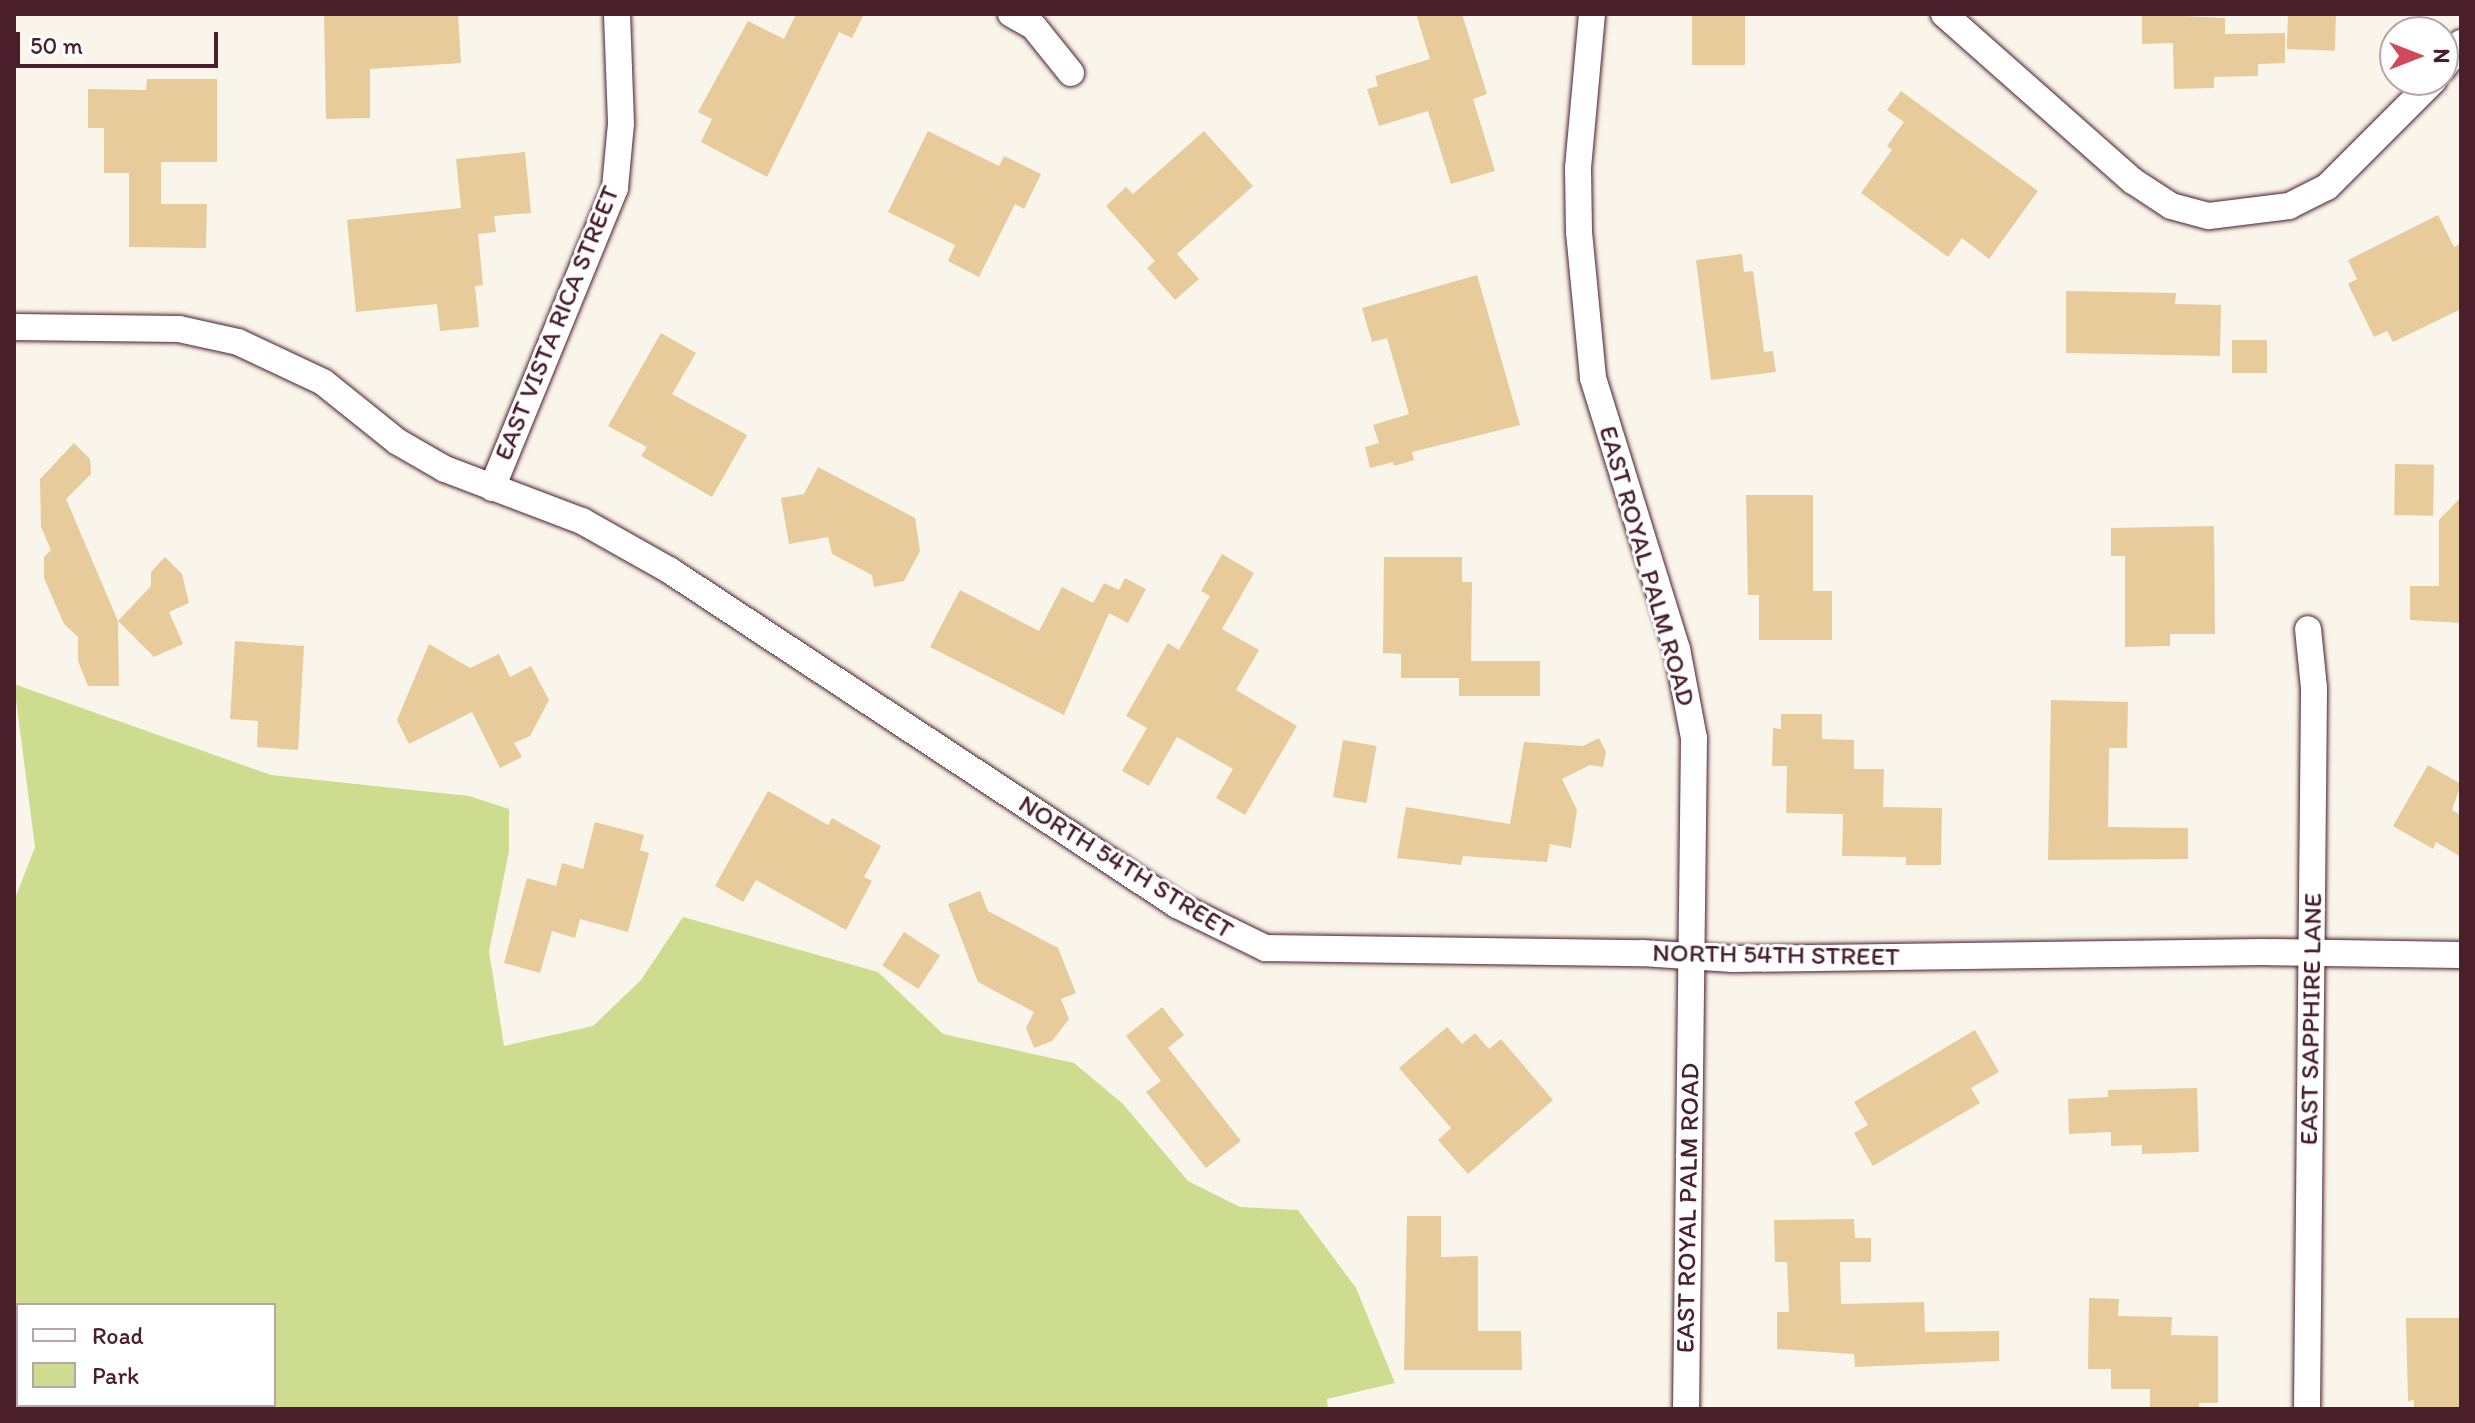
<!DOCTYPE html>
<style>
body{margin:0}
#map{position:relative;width:2475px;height:1423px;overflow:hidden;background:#faf5eb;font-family:Itim,sans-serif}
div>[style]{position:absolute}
.green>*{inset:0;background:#cedc8f}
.building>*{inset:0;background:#e7cb9b;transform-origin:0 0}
.roads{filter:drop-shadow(0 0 2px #4a1f2b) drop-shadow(0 0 2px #4a1f2b)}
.minor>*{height:26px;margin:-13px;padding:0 13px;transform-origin:13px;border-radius:13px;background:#fff}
span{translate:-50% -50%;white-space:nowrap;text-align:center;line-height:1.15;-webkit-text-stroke:6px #fff;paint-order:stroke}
.street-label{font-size:26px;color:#4a1f2b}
.frame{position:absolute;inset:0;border:16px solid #4a1f2b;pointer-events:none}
.legend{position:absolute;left:16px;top:1303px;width:260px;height:104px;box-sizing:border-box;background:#fff;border:2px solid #b7a5aa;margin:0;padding:10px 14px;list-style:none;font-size:24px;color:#4a1f2b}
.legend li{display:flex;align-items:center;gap:16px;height:40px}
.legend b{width:40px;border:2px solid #b7a5aa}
.north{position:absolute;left:2379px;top:16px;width:80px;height:80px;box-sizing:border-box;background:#fff;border:2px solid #b7a5aa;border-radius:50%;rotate:90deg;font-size:22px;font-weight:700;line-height:32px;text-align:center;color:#4a1f2b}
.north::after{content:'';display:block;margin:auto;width:28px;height:36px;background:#d1495b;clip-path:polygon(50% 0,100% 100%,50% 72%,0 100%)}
.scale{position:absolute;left:16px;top:32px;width:202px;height:36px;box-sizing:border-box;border:4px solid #4a1f2b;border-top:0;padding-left:10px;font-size:24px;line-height:28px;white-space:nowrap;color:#4a1f2b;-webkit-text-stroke:6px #fff;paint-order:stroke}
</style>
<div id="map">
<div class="green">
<i style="clip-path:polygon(evenodd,14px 684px,271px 775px,469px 796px,509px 809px,509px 851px,489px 951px,504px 1046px,593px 1026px,641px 980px,683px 917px,878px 972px,943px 1034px,1074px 1063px,1123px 1104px,1188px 1181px,1240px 1207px,1298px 1210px,1356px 1288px,1395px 1383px,1327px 1399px,1328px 1409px,14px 1409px,14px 901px,35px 847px,14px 684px,18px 1305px,274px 1305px,274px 1405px,18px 1405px,18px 1305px)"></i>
</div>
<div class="building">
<i style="clip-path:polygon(324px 14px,458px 14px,461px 63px,370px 69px,370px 118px,326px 119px)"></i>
<i style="clip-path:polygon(796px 14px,864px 14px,852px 38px,839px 32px,767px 177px,701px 142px,712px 119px,698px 112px,748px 21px,784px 39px)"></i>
<i style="clip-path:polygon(1416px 14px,1462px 14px,1487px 94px,1473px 99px,1495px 171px,1451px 184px,1428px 111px,1379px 126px,1367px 89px,1378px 86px,1375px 76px,1430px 59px)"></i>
<i style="left:1692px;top:14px;width:53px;height:51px"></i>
<i style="clip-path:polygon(2142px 14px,2225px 18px,2225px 34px,2285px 33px,2285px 63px,2258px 64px,2258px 76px,2214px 77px,2214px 88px,2174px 89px,2173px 43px,2142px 44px)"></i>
<i style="left:2288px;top:14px;width:48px;height:35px;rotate:2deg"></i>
<i style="clip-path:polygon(147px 79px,217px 79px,217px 162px,161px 162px,161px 204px,207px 204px,206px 248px,129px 247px,129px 173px,104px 173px,104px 128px,88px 128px,88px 89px,146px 90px)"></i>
<i style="clip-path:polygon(1901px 91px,2038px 191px,1989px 259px,1962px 238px,1948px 257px,1861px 193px,1892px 150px,1887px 146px,1904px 122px,1887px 110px)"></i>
<i style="clip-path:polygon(928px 131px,999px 166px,1004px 156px,1041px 174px,1024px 209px,1015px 204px,979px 277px,948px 261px,955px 245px,888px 212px)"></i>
<i style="clip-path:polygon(1204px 131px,1253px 186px,1177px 254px,1199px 279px,1175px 300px,1147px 268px,1155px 261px,1106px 206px,1126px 187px,1133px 194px)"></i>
<i style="clip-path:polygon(525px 152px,531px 213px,494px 216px,496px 232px,478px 234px,483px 285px,475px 286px,479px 327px,440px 331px,437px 304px,356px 312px,347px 220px,461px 208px,456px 159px)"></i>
<i style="clip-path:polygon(2438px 215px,2454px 247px,2461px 243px,2461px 309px,2393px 342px,2387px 331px,2374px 337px,2348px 284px,2357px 279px,2348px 260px)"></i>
<i style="clip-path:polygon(1742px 254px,1744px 272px,1753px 271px,1764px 352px,1773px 351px,1776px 372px,1711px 380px,1696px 260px)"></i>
<i style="clip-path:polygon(1477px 275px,1520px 425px,1412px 452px,1414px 460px,1394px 466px,1393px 462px,1370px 468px,1365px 447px,1379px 443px,1373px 425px,1409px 414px,1387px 338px,1372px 342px,1362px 308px)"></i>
<i style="clip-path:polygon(2066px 291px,2176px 293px,2175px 304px,2221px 305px,2220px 356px,2066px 353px)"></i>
<i style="clip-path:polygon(661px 333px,696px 353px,672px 394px,747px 435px,712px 497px,641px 456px,647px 447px,608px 426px)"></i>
<i style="left:2232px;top:340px;width:35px;height:33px"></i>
<i style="clip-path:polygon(74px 443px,90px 459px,91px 474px,66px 499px,118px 621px,151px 586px,151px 572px,165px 557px,182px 574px,189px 603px,169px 612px,183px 644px,154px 657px,118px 621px,119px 686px,88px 686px,78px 661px,78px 637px,64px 624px,44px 578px,44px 557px,51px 550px,41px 527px,40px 479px)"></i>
<i style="left:2395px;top:464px;width:39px;height:51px;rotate:1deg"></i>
<i style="clip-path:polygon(818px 467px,915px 518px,920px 551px,904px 581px,874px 587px,872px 575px,832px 554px,828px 537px,789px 544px,781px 498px,804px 494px)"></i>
<i style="clip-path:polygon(1746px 495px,1813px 495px,1813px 591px,1832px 591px,1832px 640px,1759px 640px,1759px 595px,1748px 595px)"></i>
<i style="clip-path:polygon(2461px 497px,2461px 623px,2410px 620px,2410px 586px,2439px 586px,2439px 520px)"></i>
<i style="clip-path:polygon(2214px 526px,2215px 634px,2170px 634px,2170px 646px,2125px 647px,2125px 556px,2111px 556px,2111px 528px)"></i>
<i style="clip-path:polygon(1222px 554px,1254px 573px,1222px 629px,1259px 650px,1236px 690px,1297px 726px,1245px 815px,1216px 798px,1233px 769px,1177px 737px,1149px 786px,1122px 771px,1147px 728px,1126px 716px,1168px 643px,1179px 650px,1210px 596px,1201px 591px)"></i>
<i style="clip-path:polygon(1384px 557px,1462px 557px,1462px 582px,1472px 582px,1471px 661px,1540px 661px,1540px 696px,1459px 696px,1459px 678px,1401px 678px,1401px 654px,1383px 653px)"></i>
<i style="clip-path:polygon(1125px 578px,1146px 589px,1128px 623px,1109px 613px,1064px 715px,930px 647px,960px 590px,1039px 631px,1062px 587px,1093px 603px,1104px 583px,1119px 590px)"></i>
<i style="clip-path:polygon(235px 641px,304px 646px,298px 750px,257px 747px,258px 721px,230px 719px)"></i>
<i style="clip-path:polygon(429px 644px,470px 668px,499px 654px,510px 677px,531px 666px,549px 700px,530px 736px,514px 743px,522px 757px,500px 768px,472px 712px,409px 744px,397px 720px)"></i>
<i style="clip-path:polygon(2051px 700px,2128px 702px,2127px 748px,2109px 748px,2108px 827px,2188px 828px,2188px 859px,2048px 860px)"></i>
<i style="clip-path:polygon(1781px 714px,1822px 714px,1822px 739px,1854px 740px,1854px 769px,1884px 769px,1883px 807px,1942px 808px,1941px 865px,1906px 865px,1906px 857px,1842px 856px,1843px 814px,1786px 813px,1787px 766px,1772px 766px,1773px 728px,1781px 729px)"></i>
<i style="clip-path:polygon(1599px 738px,1606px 752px,1603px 767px,1590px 765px,1562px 779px,1577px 810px,1571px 848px,1550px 844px,1547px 862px,1463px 856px,1461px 865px,1397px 858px,1406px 807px,1510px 824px,1524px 742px,1583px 746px)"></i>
<i style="left:1343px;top:740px;width:34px;height:58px;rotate:10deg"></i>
<i style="clip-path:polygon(2428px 765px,2461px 784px,2452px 810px,2461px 815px,2461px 857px,2436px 842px,2433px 849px,2393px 826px)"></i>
<i style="clip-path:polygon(768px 791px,828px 825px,832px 818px,881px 846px,864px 877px,872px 881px,846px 930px,756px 880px,743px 902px,715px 886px)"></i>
<i style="clip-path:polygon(595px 822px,644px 835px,640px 850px,649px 853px,628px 932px,580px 919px,575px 938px,552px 931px,540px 973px,504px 963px,527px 878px,556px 886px,562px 863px,583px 869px)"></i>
<i style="clip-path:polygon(980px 891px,988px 911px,1058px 948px,1076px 993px,1061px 999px,1069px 1019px,1052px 1041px,1034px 1048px,1026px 1028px,1034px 1012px,978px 982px,948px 904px)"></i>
<i style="left:904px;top:932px;width:43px;height:40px;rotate:33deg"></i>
<i style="clip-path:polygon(1162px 1007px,1184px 1035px,1168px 1048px,1241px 1141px,1206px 1168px,1146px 1092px,1161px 1081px,1126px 1036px)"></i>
<i style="clip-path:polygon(1447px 1027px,1462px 1044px,1475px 1033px,1489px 1049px,1501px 1039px,1553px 1100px,1468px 1174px,1438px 1140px,1451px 1128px,1399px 1068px)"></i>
<i style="clip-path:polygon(1975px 1030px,1999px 1072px,1971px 1088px,1980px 1103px,1873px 1166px,1854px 1133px,1868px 1125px,1854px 1102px)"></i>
<i style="clip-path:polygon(2197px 1088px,2199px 1152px,2142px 1154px,2142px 1145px,2111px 1146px,2111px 1132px,2069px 1134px,2068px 1099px,2108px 1097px,2108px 1090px)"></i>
<i style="clip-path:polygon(1407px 1216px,1441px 1216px,1441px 1257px,1478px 1256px,1478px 1331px,1521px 1331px,1522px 1370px,1404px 1370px)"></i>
<i style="clip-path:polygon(1854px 1219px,1855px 1238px,1871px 1238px,1871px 1262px,1840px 1262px,1841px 1304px,1924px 1302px,1925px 1332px,1999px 1331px,1999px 1361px,1855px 1367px,1854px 1354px,1777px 1349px,1777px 1312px,1789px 1312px,1787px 1262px,1775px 1262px,1774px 1220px)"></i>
<i style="clip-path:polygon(2089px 1298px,2119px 1299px,2118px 1316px,2172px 1317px,2171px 1335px,2218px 1336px,2218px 1403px,2199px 1403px,2199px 1409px,2150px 1409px,2150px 1389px,2111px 1389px,2111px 1369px,2088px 1369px)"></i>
<i style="clip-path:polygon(2406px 1318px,2461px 1318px,2461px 1409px,2414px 1408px,2414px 1400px,2408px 1401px)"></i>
</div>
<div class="roads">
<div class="minor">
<i style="left:1011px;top:14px;width:26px;rotate:29deg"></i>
<i style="left:1034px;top:27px;width:59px;rotate:51.2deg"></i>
<i style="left:1592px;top:14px;width:155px;rotate:95.2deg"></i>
<i style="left:1578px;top:168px;width:64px;rotate:89.1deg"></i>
<i style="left:1579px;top:232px;width:147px;rotate:84.5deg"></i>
<i style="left:1593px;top:378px;width:284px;rotate:72.8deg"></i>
<i style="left:1677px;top:649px;width:91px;rotate:79.2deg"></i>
<i style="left:1694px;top:738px;width:671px;rotate:90.68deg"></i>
<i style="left:1944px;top:14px;width:252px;rotate:41.5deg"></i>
<i style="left:2133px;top:181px;width:45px;rotate:33.3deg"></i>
<i style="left:2171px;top:206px;width:39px;rotate:15deg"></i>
<i style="left:2209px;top:216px;width:81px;rotate:-7.1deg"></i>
<i style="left:2289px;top:206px;width:42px;rotate:-26.6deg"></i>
<i style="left:2327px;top:187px;width:151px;rotate:-45deg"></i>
<i style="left:2443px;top:68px;width:31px;rotate:-54deg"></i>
<i style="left:14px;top:327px;width:165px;rotate:0.7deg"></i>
<i style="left:179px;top:329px;width:60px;rotate:12.4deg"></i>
<i style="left:238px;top:342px;width:94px;rotate:25.2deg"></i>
<i style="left:323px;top:382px;width:96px;rotate:38.7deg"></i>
<i style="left:398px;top:442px;width:54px;rotate:29.9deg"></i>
<i style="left:445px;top:469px;width:147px;rotate:20.8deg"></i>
<i style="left:582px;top:521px;width:100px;rotate:29.4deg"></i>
<i style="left:669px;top:570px;width:609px;rotate:33.4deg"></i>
<i style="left:1177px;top:905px;width:98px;rotate:26deg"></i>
<i style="left:1265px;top:948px;width:377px;rotate:0.8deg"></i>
<i style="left:1642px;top:953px;width:91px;rotate:3.8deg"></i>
<i style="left:1733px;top:959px;width:530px;rotate:-0.76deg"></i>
<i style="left:2263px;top:952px;width:198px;rotate:0.9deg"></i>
<i style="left:492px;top:488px;width:324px;rotate:-67.7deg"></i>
<i style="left:615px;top:188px;width:65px;rotate:-84.7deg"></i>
<i style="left:621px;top:123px;width:109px;rotate:-92.1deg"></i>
<i style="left:2307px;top:1409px;width:721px;rotate:-89.44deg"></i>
<i style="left:2314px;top:688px;width:59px;rotate:-95.8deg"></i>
</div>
</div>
<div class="street-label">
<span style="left:557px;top:323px;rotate:-68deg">EAST VISTA RICA STREET</span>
<span style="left:1647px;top:566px;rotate:74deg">EAST ROYAL PALM ROAD</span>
<span style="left:1126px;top:867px;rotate:32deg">NORTH 54TH STREET</span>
<span style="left:1776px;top:955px;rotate:1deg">NORTH 54TH STREET</span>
<span style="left:2311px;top:1019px;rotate:-89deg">EAST SAPPHIRE LANE</span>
<span style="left:1688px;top:1208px;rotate:-89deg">EAST ROYAL PALM ROAD</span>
</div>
<div class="frame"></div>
<ul class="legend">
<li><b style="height:10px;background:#fff"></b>Road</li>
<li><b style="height:22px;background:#cedc8f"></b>Park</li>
</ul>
<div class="north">N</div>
<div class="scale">50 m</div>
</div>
